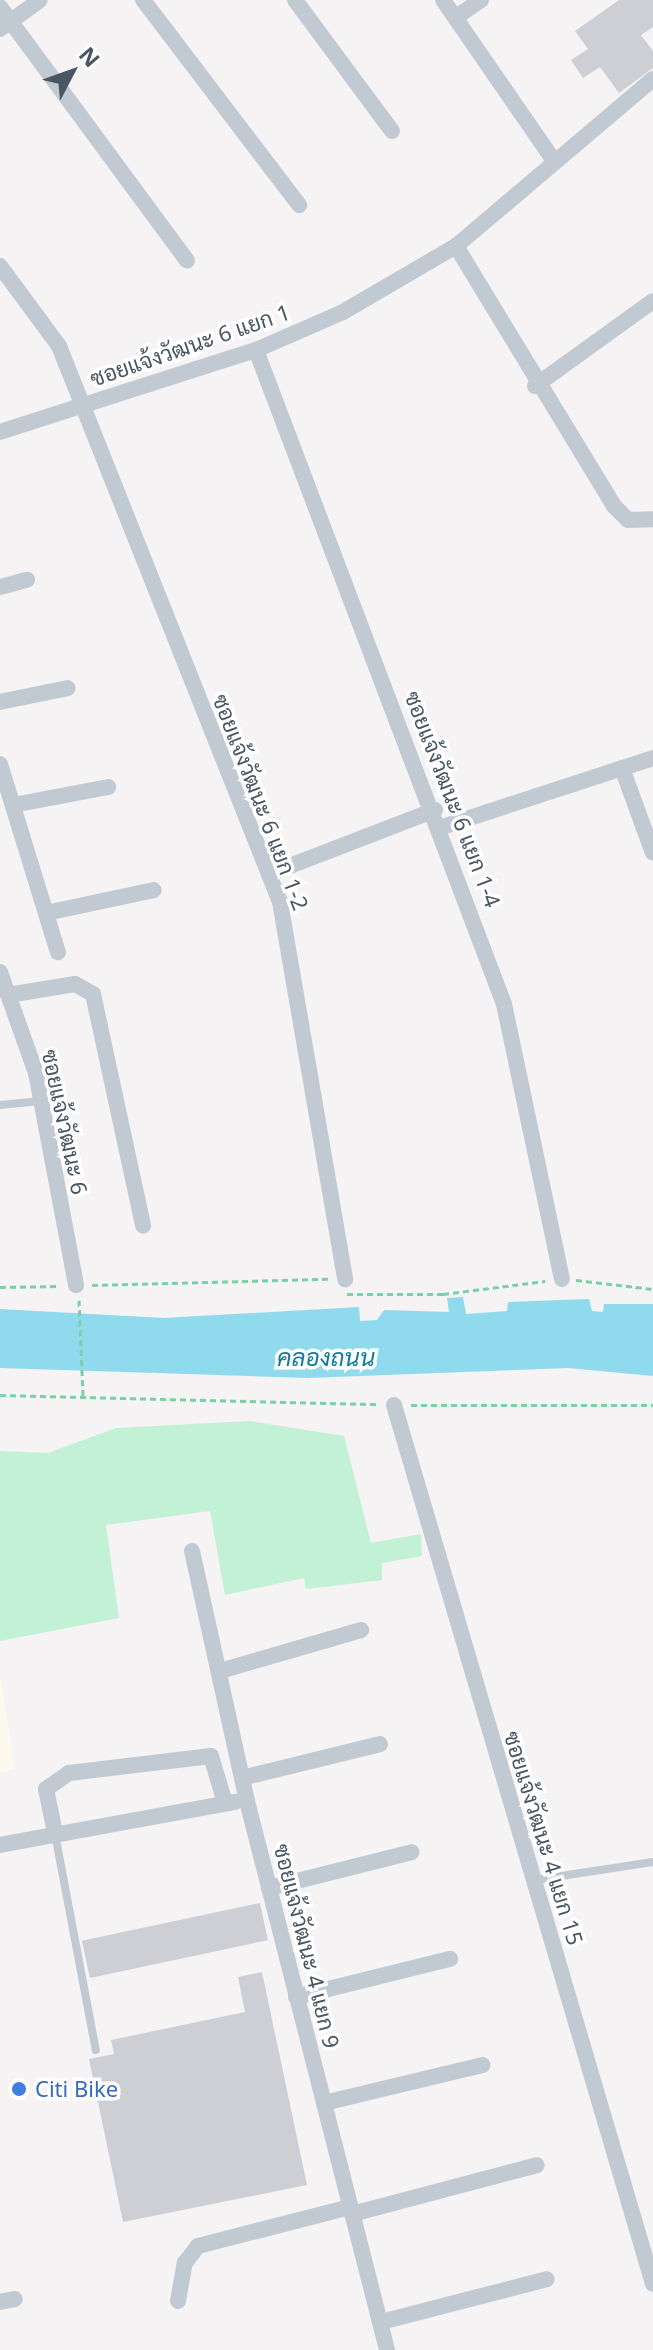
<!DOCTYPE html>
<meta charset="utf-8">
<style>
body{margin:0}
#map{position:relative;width:653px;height:2350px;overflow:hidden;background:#f5f3f3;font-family:"Noto Sans",Sarabun,sans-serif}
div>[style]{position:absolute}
.commercial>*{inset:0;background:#fdf9ef}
.green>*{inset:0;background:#c3f1d5}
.water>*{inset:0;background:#90daee}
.building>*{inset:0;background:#cdcfd5;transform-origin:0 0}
.path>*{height:3px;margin-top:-1.5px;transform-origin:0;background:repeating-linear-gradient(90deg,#7ad0a6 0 6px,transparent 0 10px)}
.service>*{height:8px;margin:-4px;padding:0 4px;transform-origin:4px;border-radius:4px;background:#c1cad2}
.minor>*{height:16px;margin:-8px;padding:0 8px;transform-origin:8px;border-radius:8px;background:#c1cad2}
.dots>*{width:22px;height:22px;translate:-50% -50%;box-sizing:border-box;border:4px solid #fff;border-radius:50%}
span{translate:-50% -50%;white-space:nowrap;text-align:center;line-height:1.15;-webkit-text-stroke:7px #fff;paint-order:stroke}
.street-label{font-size:22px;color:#4a5661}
.shop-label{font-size:22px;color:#366cbe}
.left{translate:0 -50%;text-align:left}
.water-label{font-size:24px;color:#0c7c9b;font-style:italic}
.north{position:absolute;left:32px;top:32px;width:80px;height:80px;-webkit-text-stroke:6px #fff;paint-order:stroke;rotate:49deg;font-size:22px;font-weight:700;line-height:32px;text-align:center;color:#4a5661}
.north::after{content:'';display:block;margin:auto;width:28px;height:36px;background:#4a5661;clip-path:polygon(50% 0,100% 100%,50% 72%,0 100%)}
</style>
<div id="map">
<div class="commercial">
<i style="clip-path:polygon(0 1675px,15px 1769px,0 1773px)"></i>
</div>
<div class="green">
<i style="clip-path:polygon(250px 1421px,344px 1436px,371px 1543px,421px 1534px,422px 1556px,382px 1563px,382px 1580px,306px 1589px,304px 1578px,225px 1595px,210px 1511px,106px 1525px,119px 1618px,0 1641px,0 1451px,48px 1453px,116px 1428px)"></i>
</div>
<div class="water">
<i style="clip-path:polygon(463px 1297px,466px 1314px,507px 1311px,508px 1302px,589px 1299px,592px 1311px,603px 1312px,604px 1304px,653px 1304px,653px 1376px,568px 1368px,308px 1378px,0 1368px,0 1309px,164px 1318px,359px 1307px,360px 1321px,377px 1320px,384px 1310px,449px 1312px,447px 1298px)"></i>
</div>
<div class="building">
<i style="clip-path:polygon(619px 0,653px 0,653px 27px,641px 35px,653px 51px,653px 68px,619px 93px,600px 67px,583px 78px,571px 60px,588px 49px,575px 31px)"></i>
<i style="left:260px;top:1903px;width:38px;height:182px;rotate:78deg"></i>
<i style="clip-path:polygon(262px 1972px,307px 2185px,123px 2222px,89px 2059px,114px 2054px,111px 2040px,245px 2012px,238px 1977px)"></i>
</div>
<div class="path">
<i style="left:576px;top:1280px;width:78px;rotate:6.7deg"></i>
<i style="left:92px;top:1285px;width:236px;rotate:-1.5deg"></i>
<i style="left:0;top:1287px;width:60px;rotate:-1deg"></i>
<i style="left:347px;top:1294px;width:96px"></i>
<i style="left:443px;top:1294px;width:103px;rotate:-7.3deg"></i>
<i style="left:79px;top:1300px;width:96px;rotate:87.6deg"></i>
<i style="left:0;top:1395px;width:380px;rotate:1.4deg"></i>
<i style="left:411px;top:1405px;width:242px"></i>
</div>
<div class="service">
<i style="left:0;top:1105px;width:41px;rotate:-5.6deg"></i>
<i style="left:55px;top:1834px;width:220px;rotate:79.3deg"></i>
<i style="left:535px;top:1880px;width:119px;rotate:-8.7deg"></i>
</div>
<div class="minor">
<i style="left:143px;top:0;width:258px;rotate:52.7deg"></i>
<i style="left:295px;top:0;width:163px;rotate:53.5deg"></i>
<i style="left:443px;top:0;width:196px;rotate:55.4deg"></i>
<i style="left:0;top:7px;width:315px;rotate:53.6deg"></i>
<i style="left:456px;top:17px;width:30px;rotate:-34deg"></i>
<i style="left:0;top:29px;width:49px;rotate:-35.9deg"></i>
<i style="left:456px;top:246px;width:304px;rotate:58.7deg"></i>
<i style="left:614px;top:506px;width:20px;rotate:45deg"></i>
<i style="left:628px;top:520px;width:25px;rotate:-2deg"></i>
<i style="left:0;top:266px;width:99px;rotate:53.6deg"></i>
<i style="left:59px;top:346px;width:598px;rotate:68.32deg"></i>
<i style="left:280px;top:902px;width:383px;rotate:80.2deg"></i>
<i style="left:256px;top:350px;width:699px;rotate:69.23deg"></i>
<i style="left:504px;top:1004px;width:281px;rotate:78.1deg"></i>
<i style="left:535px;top:386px;width:145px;rotate:-35.8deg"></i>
<i style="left:0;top:432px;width:269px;rotate:-17.8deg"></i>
<i style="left:256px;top:350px;width:95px;rotate:-23.6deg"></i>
<i style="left:343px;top:312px;width:131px;rotate:-30.3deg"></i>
<i style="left:456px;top:246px;width:258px;rotate:-40.3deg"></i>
<i style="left:0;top:587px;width:28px;rotate:-15deg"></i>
<i style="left:0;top:702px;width:69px;rotate:-11.6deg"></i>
<i style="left:0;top:764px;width:197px;rotate:72.9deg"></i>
<i style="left:622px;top:768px;width:90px;rotate:70deg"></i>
<i style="left:13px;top:805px;width:97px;rotate:-10.7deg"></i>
<i style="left:442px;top:827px;width:222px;rotate:-18.1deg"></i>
<i style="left:269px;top:874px;width:178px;rotate:-21.1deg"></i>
<i style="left:46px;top:913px;width:110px;rotate:-12deg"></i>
<i style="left:0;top:972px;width:107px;rotate:70.4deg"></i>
<i style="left:36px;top:1073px;width:216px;rotate:79.3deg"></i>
<i style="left:8px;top:995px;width:68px;rotate:-9.3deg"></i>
<i style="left:75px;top:984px;width:21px;rotate:29deg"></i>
<i style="left:93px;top:994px;width:237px;rotate:77.8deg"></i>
<i style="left:394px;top:1405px;width:916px;rotate:73.58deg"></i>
<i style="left:192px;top:1551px;width:256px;rotate:77.6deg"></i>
<i style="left:247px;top:1801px;width:567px;rotate:75.69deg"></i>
<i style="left:220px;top:1671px;width:147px;rotate:-16.2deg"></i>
<i style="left:242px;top:1778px;width:142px;rotate:-13.8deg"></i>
<i style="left:55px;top:1833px;width:45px;rotate:-101.6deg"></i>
<i style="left:46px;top:1789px;width:28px;rotate:-35deg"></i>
<i style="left:69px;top:1773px;width:143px;rotate:-6.8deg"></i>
<i style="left:211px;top:1756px;width:49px;rotate:73.4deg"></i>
<i style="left:0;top:1845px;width:239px;rotate:-10.4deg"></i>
<i style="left:269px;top:1888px;width:147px;rotate:-14.1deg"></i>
<i style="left:296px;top:1997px;width:159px;rotate:-13.9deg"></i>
<i style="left:324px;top:2103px;width:163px;rotate:-13.5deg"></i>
<i style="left:352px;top:2214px;width:191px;rotate:-14.8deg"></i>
<i style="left:178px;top:2301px;width:39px;rotate:-80deg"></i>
<i style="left:185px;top:2263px;width:21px;rotate:-53deg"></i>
<i style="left:198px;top:2246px;width:157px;rotate:-14.4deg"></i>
<i style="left:0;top:2302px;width:15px;rotate:-11deg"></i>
<i style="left:381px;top:2322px;width:171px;rotate:-14.5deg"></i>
</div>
<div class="dots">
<i style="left:19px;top:2089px;background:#3f7fe0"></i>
</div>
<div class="street-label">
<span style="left:190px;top:345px;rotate:-19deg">ซอยแจ้งวัฒนะ 6 แยก 1</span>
<span style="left:453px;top:799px;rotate:69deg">ซอยแจ้งวัฒนะ 6 แยก 1-4</span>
<span style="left:261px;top:802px;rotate:69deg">ซอยแจ้งวัฒนะ 6 แยก 1-2</span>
<span style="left:65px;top:1122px;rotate:78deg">ซอยแจ้งวัฒนะ 6</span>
<span style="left:544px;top:1838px;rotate:73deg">ซอยแจ้งวัฒนะ 4 แยก 15</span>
<span style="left:307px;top:1946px;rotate:76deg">ซอยแจ้งวัฒนะ 4 แยก 9</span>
</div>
<div class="shop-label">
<span class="left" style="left:35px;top:2089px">Citi Bike</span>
</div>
<div class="water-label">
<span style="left:326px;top:1357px">คลองถนน</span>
</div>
<div class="north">N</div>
</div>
